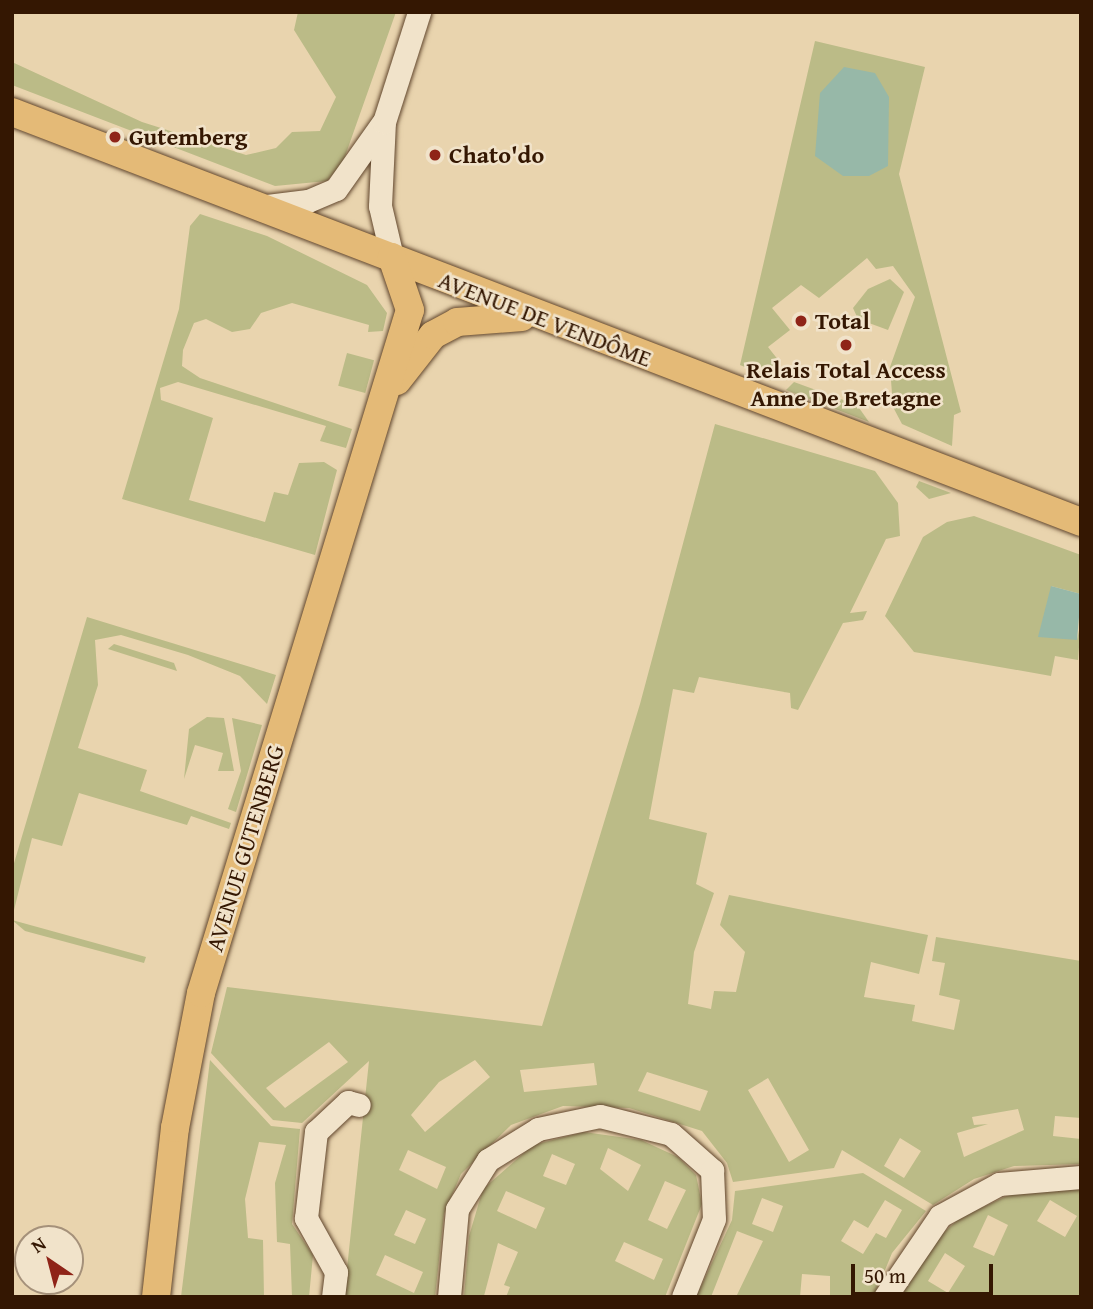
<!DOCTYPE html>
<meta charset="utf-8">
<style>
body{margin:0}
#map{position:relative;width:1093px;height:1309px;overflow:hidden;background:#e9d4ae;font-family:"Gentium Book Plus",serif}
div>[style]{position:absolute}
.green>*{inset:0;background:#bbbb87;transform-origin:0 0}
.water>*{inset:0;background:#97b8a8}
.roads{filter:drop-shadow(0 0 2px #61462d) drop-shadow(0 0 2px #61462d)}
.minor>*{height:23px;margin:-11.5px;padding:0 11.5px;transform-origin:11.5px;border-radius:11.5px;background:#f1e3ca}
.major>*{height:28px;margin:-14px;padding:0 14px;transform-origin:14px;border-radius:14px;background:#e4ba77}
.dots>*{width:19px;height:19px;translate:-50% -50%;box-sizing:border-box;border:4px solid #f1e3ca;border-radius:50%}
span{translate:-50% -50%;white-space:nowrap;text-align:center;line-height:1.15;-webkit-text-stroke:5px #f1e3ca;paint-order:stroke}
.poi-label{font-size:24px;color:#341702;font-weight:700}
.left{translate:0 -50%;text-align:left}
.street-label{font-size:24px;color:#341702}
.frame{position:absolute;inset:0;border:14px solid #341702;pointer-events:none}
.north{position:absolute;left:14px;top:1225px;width:70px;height:70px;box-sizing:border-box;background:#f1e3ca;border:2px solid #a5917a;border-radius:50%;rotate:325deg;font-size:19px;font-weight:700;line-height:28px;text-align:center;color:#341702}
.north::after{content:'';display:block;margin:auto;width:24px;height:32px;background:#8f2418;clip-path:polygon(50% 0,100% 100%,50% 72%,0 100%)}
.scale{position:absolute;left:851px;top:1264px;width:142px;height:32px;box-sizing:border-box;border:4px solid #341702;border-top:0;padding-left:9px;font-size:21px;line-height:24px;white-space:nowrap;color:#341702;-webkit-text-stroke:5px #f1e3ca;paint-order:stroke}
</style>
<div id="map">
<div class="green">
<i style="clip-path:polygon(298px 12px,396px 12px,343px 162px,327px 181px,275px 186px,12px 85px,12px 62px,142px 122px,246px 155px,276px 148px,292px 132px,320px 131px,336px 97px,294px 30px)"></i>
<i style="clip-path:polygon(815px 41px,925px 67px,899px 174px,961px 412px,954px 415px,952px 446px,902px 424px,893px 407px,890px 367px,915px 297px,893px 266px,876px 269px,867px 258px,819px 298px,801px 285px,772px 308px,790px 330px,768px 347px,779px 361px,762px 374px,740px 365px)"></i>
<i style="clip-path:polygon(200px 214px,267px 236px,367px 285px,387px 313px,383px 331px,368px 332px,369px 325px,292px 303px,261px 313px,250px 329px,232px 332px,206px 319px,194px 323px,183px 350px,182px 366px,200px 378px,352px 429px,346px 448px,320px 441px,326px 426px,178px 382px,160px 388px,161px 400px,213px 418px,189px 500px,265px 522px,274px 492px,288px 495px,299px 463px,324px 462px,337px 470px,315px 555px,122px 499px,179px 309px,190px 226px)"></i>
<i style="clip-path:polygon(890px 279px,904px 292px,888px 330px,858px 319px,853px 308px,868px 289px)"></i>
<i style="left:347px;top:353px;width:28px;height:34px;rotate:15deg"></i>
<i style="clip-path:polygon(794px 382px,857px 405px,869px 422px,786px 390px)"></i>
<i style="clip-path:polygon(evenodd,715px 424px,875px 471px,898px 503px,900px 536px,886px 539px,850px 613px,867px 611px,863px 620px,843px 623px,798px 710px,791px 708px,790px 693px,699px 677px,694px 693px,673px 689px,649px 819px,707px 833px,696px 884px,714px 893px,694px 952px,688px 1004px,711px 1009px,714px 991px,736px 992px,745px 952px,720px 925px,729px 895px,928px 935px,919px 974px,871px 962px,864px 997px,915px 1005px,912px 1021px,954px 1030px,960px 1000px,939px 995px,945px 963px,932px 961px,936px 937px,1081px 961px,1081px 1118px,1055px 1116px,1053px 1136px,1081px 1139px,1081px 1164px,1014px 1166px,974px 1179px,933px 1205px,842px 1150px,834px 1168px,733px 1182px,727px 1163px,702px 1131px,629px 1108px,563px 1106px,511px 1125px,461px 1174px,444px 1214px,435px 1297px,344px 1297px,369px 1061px,302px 1123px,273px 1120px,211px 1053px,227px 987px,542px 1026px,640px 704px,715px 424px,329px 1042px,348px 1062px,285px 1108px,266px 1088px,329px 1042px,715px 424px,475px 1060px,490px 1077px,425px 1132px,411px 1115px,439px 1082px,475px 1060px,715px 424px,594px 1063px,597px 1085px,524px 1092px,520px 1070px,594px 1063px,715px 424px,647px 1072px,708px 1091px,700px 1111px,638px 1091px,647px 1072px,715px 424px,768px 1078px,809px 1150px,789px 1162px,748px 1090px,768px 1078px,715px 424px,1018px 1109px,1024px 1130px,964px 1157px,957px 1133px,988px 1124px,974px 1125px,972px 1117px,1018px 1109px,715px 424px,900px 1138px,921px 1151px,904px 1178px,884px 1166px,900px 1138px,715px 424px,408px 1150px,446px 1167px,437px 1189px,399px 1170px,408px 1150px,715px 424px,406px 1210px,426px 1219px,415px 1244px,394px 1235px,406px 1210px,715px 424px,385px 1255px,423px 1272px,414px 1293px,376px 1275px,385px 1255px)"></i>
<i style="clip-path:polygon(919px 481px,951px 493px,929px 499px,916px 487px)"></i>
<i style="clip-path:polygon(974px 516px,1081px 555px,1081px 594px,1051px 586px,1077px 640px,1081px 621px,1078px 660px,1055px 656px,1051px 676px,914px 652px,885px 616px,923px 537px,947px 522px)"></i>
<i style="clip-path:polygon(87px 617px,276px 675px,267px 704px,240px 676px,188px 655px,121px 635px,95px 640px,98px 685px,78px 748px,147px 770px,140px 791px,231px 823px,229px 829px,191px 816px,187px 825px,79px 793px,62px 846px,32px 838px,12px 918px,12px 870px)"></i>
<i style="clip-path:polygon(114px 644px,174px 663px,177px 671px,108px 649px)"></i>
<i style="clip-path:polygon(207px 717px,224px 718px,234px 771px,218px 771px,223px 753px,195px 745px,184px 779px,189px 729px)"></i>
<i style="clip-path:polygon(232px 718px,262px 725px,236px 812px,228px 809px,241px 771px)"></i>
<i style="clip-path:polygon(12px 920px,146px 957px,144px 963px,25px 931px)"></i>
<i style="clip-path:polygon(210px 1060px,271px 1126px,300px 1129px,292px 1224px,313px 1255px,309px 1297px,292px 1297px,290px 1244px,277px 1242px,275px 1183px,286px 1145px,259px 1142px,245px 1199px,248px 1238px,263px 1240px,264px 1297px,181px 1297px)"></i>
<i style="clip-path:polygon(evenodd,584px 1132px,641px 1140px,678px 1157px,696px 1175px,702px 1204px,665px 1297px,506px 1297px,510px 1287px,504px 1285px,518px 1252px,498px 1243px,484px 1296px,464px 1297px,469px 1236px,483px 1189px,533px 1145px,584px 1132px,608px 1148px,641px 1165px,628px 1191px,600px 1169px,608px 1148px,584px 1132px,552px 1154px,575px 1164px,566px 1185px,543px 1176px,552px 1154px,584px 1132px,665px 1181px,686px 1190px,667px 1229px,648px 1220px,665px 1181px,584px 1132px,506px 1191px,545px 1208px,536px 1229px,497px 1211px,506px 1191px,584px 1132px,624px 1242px,663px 1259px,654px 1280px,615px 1261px,624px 1242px)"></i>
<i style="clip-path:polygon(evenodd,863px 1173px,926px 1211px,892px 1253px,874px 1297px,830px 1297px,830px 1276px,802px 1274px,800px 1297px,736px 1297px,763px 1241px,737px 1231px,711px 1297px,696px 1297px,732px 1220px,735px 1191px,863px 1173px,762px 1198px,783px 1206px,773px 1232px,752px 1224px,762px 1198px,863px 1173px,885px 1200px,902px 1210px,886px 1238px,876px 1233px,863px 1254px,841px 1241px,854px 1220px,868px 1228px,885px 1200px)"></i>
<i style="clip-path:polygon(evenodd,1064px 1188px,1081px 1190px,1081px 1297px,901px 1297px,932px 1243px,960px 1218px,1011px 1194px,1064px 1188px,1050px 1200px,1077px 1216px,1065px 1237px,1037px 1221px,1050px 1200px,1064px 1188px,988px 1215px,1008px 1225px,994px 1256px,973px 1247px,988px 1215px,1064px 1188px,945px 1253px,965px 1266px,948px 1293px,928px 1281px,945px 1253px)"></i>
</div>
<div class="water">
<i style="clip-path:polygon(844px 67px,875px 73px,889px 97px,888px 166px,869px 176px,843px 176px,815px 156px,820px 93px)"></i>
<i style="clip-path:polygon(1051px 586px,1081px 594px,1077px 640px,1038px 637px)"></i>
</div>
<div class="roads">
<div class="minor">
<i style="left:259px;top:207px;width:49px;rotate:-7deg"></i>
<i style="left:308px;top:201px;width:30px;rotate:-23deg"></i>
<i style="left:336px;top:189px;width:80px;rotate:-54.7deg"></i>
<i style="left:392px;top:257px;width:52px;rotate:-103.2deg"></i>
<i style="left:380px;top:206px;width:84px;rotate:-87.3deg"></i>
<i style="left:384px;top:122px;width:115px;rotate:-72.3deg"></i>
<i style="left:333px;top:1297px;width:25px;rotate:-83deg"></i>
<i style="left:336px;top:1272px;width:62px;rotate:-119.1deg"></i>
<i style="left:306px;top:1218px;width:87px;rotate:-83.4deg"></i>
<i style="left:316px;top:1132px;width:44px;rotate:-43.2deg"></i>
<i style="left:348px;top:1102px;width:11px;rotate:15deg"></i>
<i style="left:449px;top:1297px;width:88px;rotate:-84.8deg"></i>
<i style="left:457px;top:1209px;width:58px;rotate:-57.7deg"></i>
<i style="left:488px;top:1160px;width:59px;rotate:-31.8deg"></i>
<i style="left:538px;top:1129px;width:63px;rotate:-11.8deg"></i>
<i style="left:600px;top:1116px;width:73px;rotate:14.2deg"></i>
<i style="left:671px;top:1134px;width:55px;rotate:41.3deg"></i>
<i style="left:712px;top:1170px;width:49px;rotate:87.7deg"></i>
<i style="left:714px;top:1219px;width:84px;rotate:111.7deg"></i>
<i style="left:885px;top:1297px;width:98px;rotate:-55.8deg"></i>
<i style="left:940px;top:1216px;width:67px;rotate:-28.5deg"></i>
<i style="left:999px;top:1184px;width:82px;rotate:-4.9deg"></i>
</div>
<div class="major">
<i style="left:12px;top:112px;width:1145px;rotate:20.98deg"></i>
<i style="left:397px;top:381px;width:58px;rotate:-52deg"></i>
<i style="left:433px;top:335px;width:27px;rotate:-28deg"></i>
<i style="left:457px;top:322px;width:65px;rotate:-4.4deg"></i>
<i style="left:156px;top:1297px;width:170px;rotate:-83.6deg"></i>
<i style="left:175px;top:1128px;width:137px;rotate:-79.1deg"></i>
<i style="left:201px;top:993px;width:714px;rotate:-72.99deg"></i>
<i style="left:410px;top:310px;width:56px;rotate:-108.8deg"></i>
</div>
</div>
<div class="dots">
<i style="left:115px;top:137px;background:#8f2418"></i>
<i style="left:435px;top:155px;background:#8f2418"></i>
<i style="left:801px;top:321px;background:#8f2418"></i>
<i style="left:846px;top:345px;background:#8f2418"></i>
</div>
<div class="poi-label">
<span class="left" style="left:129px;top:137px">Gutemberg</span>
<span class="left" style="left:449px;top:155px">Chato'do</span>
<span class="left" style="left:815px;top:321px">Total</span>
<span style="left:846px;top:384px">Relais Total Access<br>Anne De Bretagne</span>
</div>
<div class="street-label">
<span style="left:545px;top:319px;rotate:21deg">AVENUE DE VENDÔME</span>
<span style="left:245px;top:848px;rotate:-73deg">AVENUE GUTENBERG</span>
</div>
<div class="frame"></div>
<div class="north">N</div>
<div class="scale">50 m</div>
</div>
